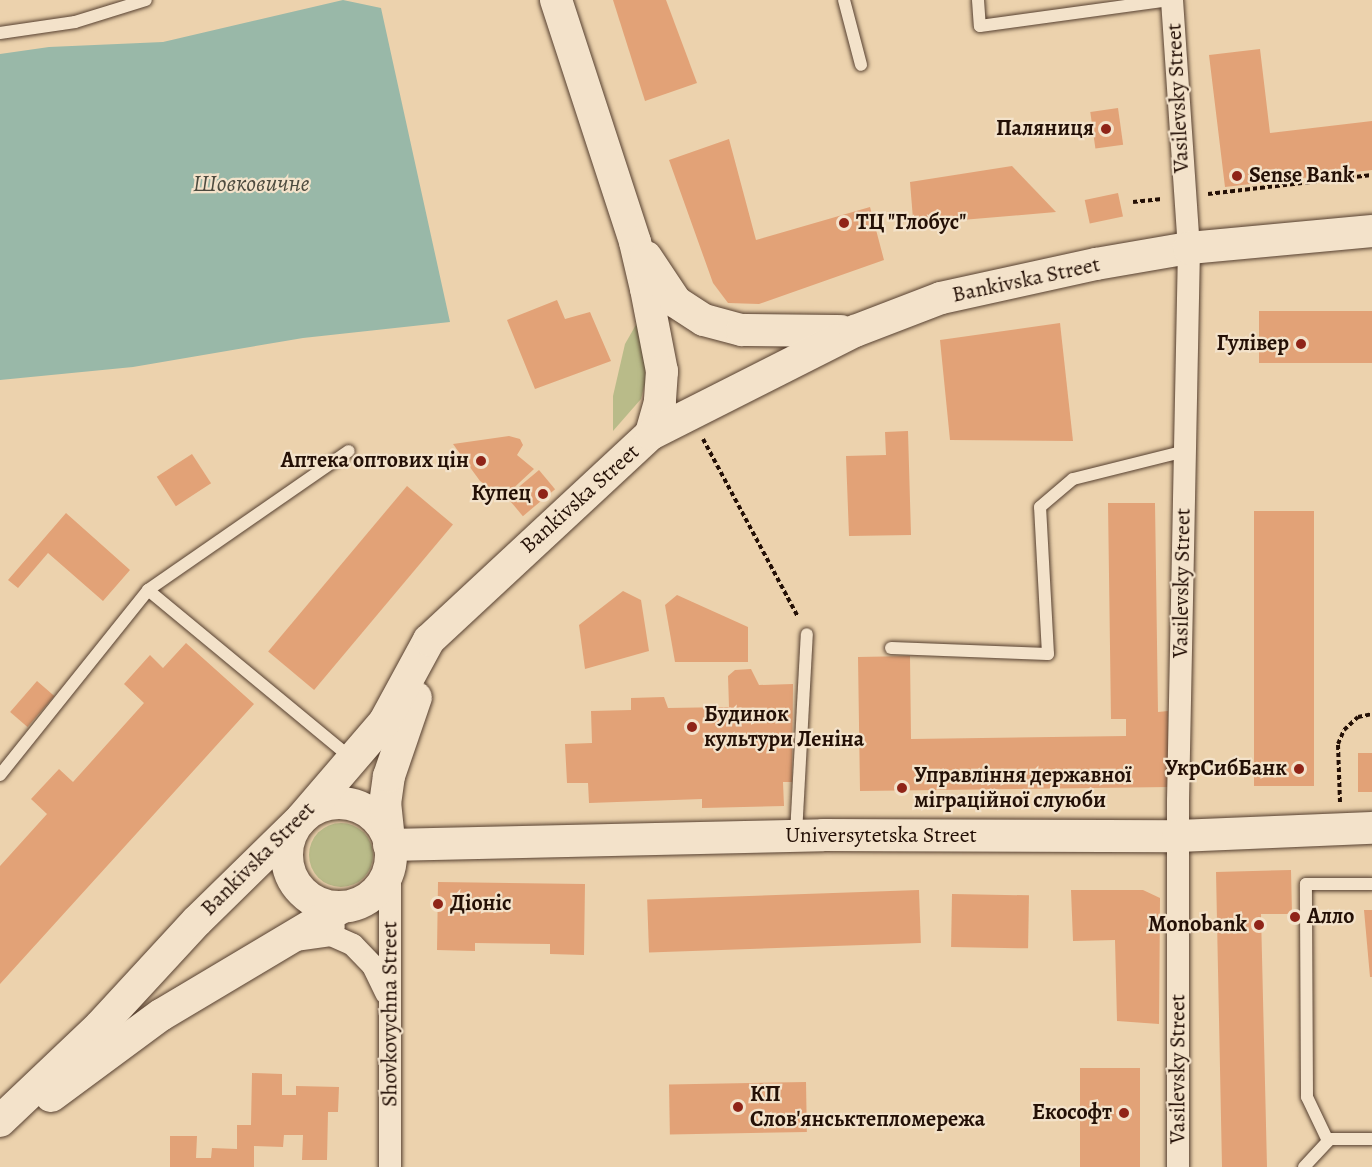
<!DOCTYPE html>
<meta charset="utf-8">
<style>
body{margin:0}
#map{position:relative;width:1372px;height:1167px;overflow:hidden;background:#ecd2ad;font-family:Alegreya,serif}
div>[style]{position:absolute}
.green>*{inset:0;background:#b9bb89}
.round{border-radius:50%}
.water>*{inset:0;background:#99b8a8}
.building>*{inset:0;background:#e2a277;transform-origin:0 0}
.path>*{height:4px;margin-top:-2px;transform-origin:0;background:repeating-linear-gradient(90deg,#241006 0 4.5px,transparent 0 7.5px)}
.roads{filter:drop-shadow(0 0 2px #564030) drop-shadow(0 0 2px #564030)}
.lane>*{height:12px;margin:-6px;padding:0 6px;transform-origin:6px;border-radius:6px;background:#f3e2ca}
.street>*{height:22px;margin:-11px;padding:0 11px;transform-origin:11px;border-radius:11px;background:#f3e2ca}
.secondary>*{height:32px;margin:-16px;padding:0 16px;transform-origin:16px;border-radius:16px;background:#f3e2ca}
.secondary>.ring{margin:-16px;padding:0;box-sizing:content-box;background:none;border:32px solid #f3e2ca;border-radius:50%}
.dots>*{width:16px;height:16px;translate:-50% -50%;box-sizing:border-box;border:3px solid #f3e2ca;border-radius:50%}
span{translate:-50% -50%;white-space:nowrap;text-align:center;line-height:1.15;-webkit-text-stroke:4.5px #f3e2ca;paint-order:stroke}
.street-label{font-size:22px;color:#241006}
.poi-label{font-size:22px;color:#241006;font-weight:700}
.right{translate:-100% -50%;text-align:right}
.left{translate:0 -50%;text-align:left}
.water-label{font-size:24px;color:#4d4b3f;font-style:italic}
</style>
<div id="map">
<div class="green">
<i style="clip-path:polygon(641px 316px,646px 354px,645px 383px,641px 399px,613px 431px,613px 396px,625px 344px)"></i>
<i class="round" style="left:309px;top:823px;width:64px;height:64px"></i>
</div>
<div class="water">
<i style="clip-path:polygon(343px 0,381px 8px,450px 322px,303px 338px,133px 367px,0 380px,0 54px,49px 47px,163px 42px)"></i>
</div>
<div class="building">
<i style="clip-path:polygon(613px 0,666px 0,697px 83px,645px 101px)"></i>
<i style="clip-path:polygon(1260px 49px,1270px 133px,1372px 121px,1372px 170px,1225px 187px,1209px 55px)"></i>
<i style="left:1118px;top:108px;width:37px;height:28px;rotate:82deg"></i>
<i style="clip-path:polygon(729px 139px,756px 240px,870px 207px,884px 260px,759px 304px,728px 303px,713px 283px,669px 160px)"></i>
<i style="clip-path:polygon(1012px 166px,1056px 212px,950px 221px,913px 219px,910px 182px)"></i>
<i style="left:1118px;top:193px;width:24px;height:34px;rotate:78deg"></i>
<i style="clip-path:polygon(557px 300px,565px 319px,590px 312px,611px 361px,535px 389px,507px 320px)"></i>
<i style="left:1372px;top:311px;width:52px;height:113px;rotate:90deg"></i>
<i style="clip-path:polygon(1060px 323px,1073px 441px,950px 440px,940px 340px)"></i>
<i style="clip-path:polygon(908px 431px,911px 535px,849px 536px,846px 456px,886px 455px,885px 432px)"></i>
<i style="clip-path:polygon(509px 436px,520px 439px,523px 445px,517px 455px,534px 469px,504px 497px,480px 481px,453px 444px)"></i>
<i style="left:192px;top:454px;width:35px;height:42px;rotate:57deg"></i>
<i style="left:539px;top:470px;width:25px;height:42px;rotate:50deg"></i>
<i style="left:407px;top:486px;width:60px;height:216px;rotate:40deg"></i>
<i style="clip-path:polygon(1108px 503px,1155px 503px,1158px 712px,1168px 711px,1169px 787px,860px 791px,858px 657px,910px 656px,911px 739px,1126px 736px,1126px 719px,1111px 719px)"></i>
<i style="left:1254px;top:511px;width:60px;height:275px"></i>
<i style="clip-path:polygon(66px 513px,130px 570px,103px 601px,48px 553px,18px 588px,8px 580px)"></i>
<i style="clip-path:polygon(623px 591px,641px 600px,649px 651px,585px 669px,579px 625px)"></i>
<i style="clip-path:polygon(677px 595px,748px 627px,748px 662px,675px 662px,665px 605px)"></i>
<i style="clip-path:polygon(186px 643px,254px 704px,0 984px,0 866px,47px 814px,31px 799px,59px 769px,73px 782px,144px 703px,124px 684px,150px 655px,163px 668px)"></i>
<i style="clip-path:polygon(751px 669px,759px 685px,793px 684px,792px 782px,783px 782px,784px 806px,702px 808px,702px 799px,589px 803px,588px 783px,567px 783px,565px 744px,592px 743px,591px 711px,631px 710px,631px 698px,664px 697px,668px 708px,729px 707px,728px 676px,735px 670px)"></i>
<i style="left:37px;top:681px;width:23px;height:41px;rotate:41deg"></i>
<i style="left:1358px;top:753px;width:14px;height:39px"></i>
<i style="clip-path:polygon(1291px 870px,1292px 914px,1261px 914px,1267px 1167px,1222px 1167px,1216px 872px)"></i>
<i style="clip-path:polygon(438px 882px,585px 884px,584px 955px,550px 954px,550px 944px,475px 943px,475px 951px,437px 950px)"></i>
<i style="left:919px;top:890px;width:53px;height:272px;rotate:88deg"></i>
<i style="clip-path:polygon(1071px 890px,1143px 890px,1160px 898px,1159px 1024px,1117px 1021px,1115px 940px,1073px 941px)"></i>
<i style="left:952px;top:894px;width:77px;height:53px;rotate:1deg"></i>
<i style="clip-path:polygon(1364px 910px,1372px 910px,1372px 977px,1370px 977px)"></i>
<i style="left:1080px;top:1068px;width:60px;height:99px"></i>
<i style="clip-path:polygon(252px 1073px,282px 1074px,282px 1095px,296px 1095px,296px 1086px,339px 1087px,338px 1112px,328px 1112px,327px 1160px,302px 1160px,303px 1135px,284px 1135px,283px 1147px,254px 1146px,254px 1167px,170px 1167px,170px 1136px,197px 1136px,196px 1158px,211px 1158px,212px 1148px,237px 1149px,237px 1125px,251px 1125px)"></i>
<i style="left:806px;top:1082px;width:50px;height:137px;rotate:89deg"></i>
</div>
<div class="path">
<i style="left:1208px;top:194px;width:165px;rotate:-6.6deg"></i>
<i style="left:1133px;top:202px;width:29px;rotate:-6deg"></i>
<i style="left:703px;top:439px;width:202px;rotate:61.9deg"></i>
<i style="left:1340px;top:802px;width:58px;rotate:-92deg"></i>
<i style="left:1338px;top:744px;width:15px;rotate:-67deg"></i>
<i style="left:1344px;top:730px;width:19px;rotate:-43deg"></i>
<i style="left:1358px;top:717px;width:14px;rotate:-12deg"></i>
</div>
<div class="roads">
<div class="lane">
<i style="left:844px;top:0;width:67px;rotate:75.3deg"></i>
<i style="left:978px;top:0;width:26px;rotate:86deg"></i>
<i style="left:980px;top:26px;width:193px;rotate:-7.8deg"></i>
<i style="left:0;top:33px;width:76px;rotate:-8.3deg"></i>
<i style="left:75px;top:22px;width:74px;rotate:-17.2deg"></i>
<i style="left:148px;top:590px;width:244px;rotate:-34.7deg"></i>
<i style="left:891px;top:648px;width:157px;rotate:2.2deg"></i>
<i style="left:1048px;top:654px;width:147px;rotate:-93.1deg"></i>
<i style="left:1040px;top:507px;width:43px;rotate:-40.3deg"></i>
<i style="left:1073px;top:479px;width:115px;rotate:-14deg"></i>
<i style="left:0;top:775px;width:237px;rotate:-51.3deg"></i>
<i style="left:148px;top:590px;width:265px;rotate:39.6deg"></i>
<i style="left:796px;top:834px;width:200px;rotate:-86.9deg"></i>
<i style="left:1328px;top:1141px;width:49px;rotate:-115.5deg"></i>
<i style="left:1307px;top:1097px;width:213px;rotate:-90.3deg"></i>
<i style="left:1306px;top:884px;width:66px"></i>
<i style="left:1304px;top:1167px;width:38px;rotate:-47deg"></i>
<i style="left:1330px;top:1139px;width:42px"></i>
</div>
<div class="street">
<i style="left:1172px;top:0;width:249px;rotate:86.1deg"></i>
<i style="left:1189px;top:248px;width:553px;rotate:91.14deg"></i>
<i style="left:1178px;top:801px;width:366px;rotate:90deg"></i>
<i style="left:308px;top:896px;width:40px;rotate:50deg"></i>
<i style="left:295px;top:940px;width:36px;rotate:-8deg"></i>
<i style="left:331px;top:935px;width:24px;rotate:24deg"></i>
<i style="left:353px;top:945px;width:29px;rotate:46deg"></i>
<i style="left:373px;top:966px;width:30px;rotate:64deg"></i>
<i style="left:390px;top:1167px;width:307px;rotate:-90deg"></i>
</div>
<div class="secondary">
<i style="left:556px;top:0;width:255px;rotate:71.9deg"></i>
<i style="left:635px;top:242px;width:48px;rotate:76.8deg"></i>
<i style="left:646px;top:289px;width:84px;rotate:79deg"></i>
<i style="left:662px;top:371px;width:31px;rotate:94deg"></i>
<i style="left:660px;top:402px;width:33px;rotate:106deg"></i>
<i style="left:646px;top:257px;width:54px;rotate:56.3deg"></i>
<i style="left:676px;top:302px;width:33px;rotate:33deg"></i>
<i style="left:704px;top:320px;width:39px;rotate:15deg"></i>
<i style="left:742px;top:330px;width:99px;rotate:0.6deg"></i>
<i class="ring" style="left:287px;top:803px;width:72px;height:72px"></i>
<i style="left:389px;top:840px;width:36px;rotate:-96deg"></i>
<i style="left:385px;top:804px;width:28px;rotate:-82deg"></i>
<i style="left:389px;top:776px;width:83px;rotate:-71.1deg"></i>
<i style="left:389px;top:845px;width:434px;rotate:-1.3deg"></i>
<i style="left:823px;top:835px;width:355px;rotate:0.2deg"></i>
<i style="left:1178px;top:836px;width:194px;rotate:-2.4deg"></i>
<i style="left:51px;top:1096px;width:137px;rotate:-36.4deg"></i>
<i style="left:161px;top:1015px;width:211px;rotate:-30.8deg"></i>
<i style="left:0;top:1121px;width:138px;rotate:-43.5deg"></i>
<i style="left:100px;top:1026px;width:143px;rotate:-47.3deg"></i>
<i style="left:197px;top:921px;width:147px;rotate:-44.4deg"></i>
<i style="left:302px;top:818px;width:128px;rotate:-49.4deg"></i>
<i style="left:385px;top:721px;width:92px;rotate:-61.5deg"></i>
<i style="left:429px;top:640px;width:303px;rotate:-42.9deg"></i>
<i style="left:651px;top:434px;width:229px;rotate:-26.8deg"></i>
<i style="left:855px;top:331px;width:92px;rotate:-21deg"></i>
<i style="left:941px;top:298px;width:159px;rotate:-12.4deg"></i>
<i style="left:1096px;top:264px;width:94px;rotate:-9.8deg"></i>
<i style="left:1189px;top:248px;width:184px;rotate:-5.3deg"></i>
</div>
</div>
<div class="dots">
<i style="left:1106px;top:129px;background:#8f2418"></i>
<i style="left:1237px;top:176px;background:#8f2418"></i>
<i style="left:844px;top:223px;background:#8f2418"></i>
<i style="left:1301px;top:344px;background:#8f2418"></i>
<i style="left:481px;top:461px;background:#8f2418"></i>
<i style="left:543px;top:494px;background:#8f2418"></i>
<i style="left:692px;top:727px;background:#8f2418"></i>
<i style="left:1299px;top:769px;background:#8f2418"></i>
<i style="left:902px;top:788px;background:#8f2418"></i>
<i style="left:438px;top:904px;background:#8f2418"></i>
<i style="left:1295px;top:917px;background:#8f2418"></i>
<i style="left:1259px;top:925px;background:#8f2418"></i>
<i style="left:738px;top:1107px;background:#8f2418"></i>
<i style="left:1124px;top:1113px;background:#8f2418"></i>
</div>
<div class="street-label">
<span style="left:1178px;top:98px;rotate:-93deg">Vasilevsky Street</span>
<span style="left:1026px;top:280px;rotate:-12deg">Bankivska Street</span>
<span style="left:580px;top:499px;rotate:-42deg">Bankivska Street</span>
<span style="left:1182px;top:583px;rotate:-89deg">Vasilevsky Street</span>
<span style="left:881px;top:836px">Universytetska Street</span>
<span style="left:258px;top:859px;rotate:-45deg">Bankivska Street</span>
<span style="left:390px;top:1014px;rotate:-90deg">Shovkovychna Street</span>
<span style="left:1178px;top:1069px;rotate:-90deg">Vasilevsky Street</span>
</div>
<div class="poi-label">
<span class="right" style="left:1094px;top:129px">Паляниця</span>
<span class="left" style="left:1249px;top:176px">Sense Bank</span>
<span class="left" style="left:856px;top:223px">ТЦ "Глобус"</span>
<span class="right" style="left:1289px;top:344px">Гулівер</span>
<span class="right" style="left:469px;top:461px">Аптека оптових цін</span>
<span class="right" style="left:531px;top:494px">Купец</span>
<span class="left" style="left:704px;top:727px">Будинок<br>культури Леніна</span>
<span class="right" style="left:1287px;top:769px">УкрСибБанк</span>
<span class="left" style="left:914px;top:788px">Управління державної<br>міграційної слуюби</span>
<span class="left" style="left:450px;top:904px">Діоніс</span>
<span class="left" style="left:1307px;top:917px">Алло</span>
<span class="right" style="left:1247px;top:925px">Monobank</span>
<span class="left" style="left:750px;top:1107px">КП<br>Слов'янськтепломережа</span>
<span class="right" style="left:1112px;top:1113px">Екософт</span>
</div>
<div class="water-label">
<span style="left:251px;top:184px">Шовковичне</span>
</div>
</div>
